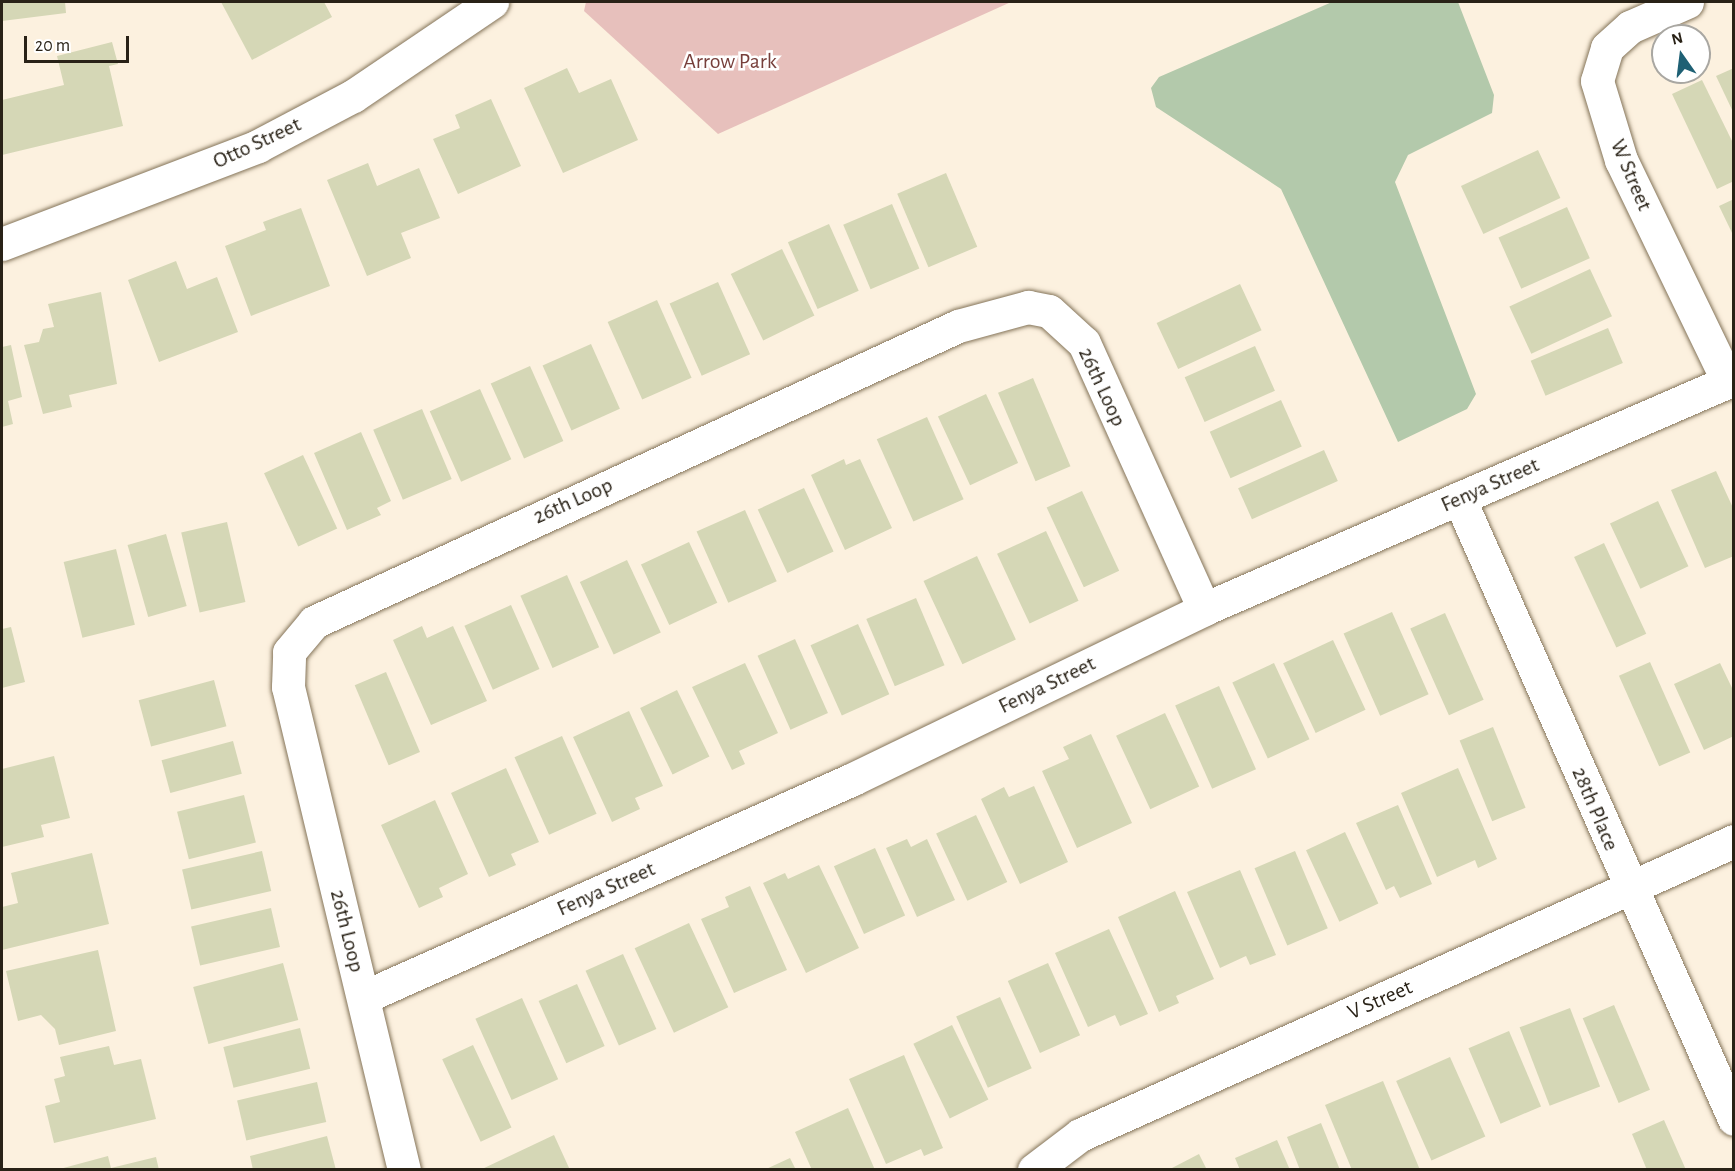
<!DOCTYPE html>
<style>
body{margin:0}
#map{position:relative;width:1735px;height:1171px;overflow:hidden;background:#fcf1df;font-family:"Alegreya Sans",sans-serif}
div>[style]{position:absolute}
.green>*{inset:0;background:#e7c0bc}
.water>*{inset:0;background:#b3c9ab}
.building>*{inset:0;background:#d5d7b6;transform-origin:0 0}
.roads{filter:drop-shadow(0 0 2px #847459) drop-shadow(0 0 2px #847459)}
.minor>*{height:33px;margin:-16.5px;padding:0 16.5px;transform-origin:16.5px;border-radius:16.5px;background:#fff}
.tertiary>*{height:33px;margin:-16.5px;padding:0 16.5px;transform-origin:16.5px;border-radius:16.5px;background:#fff}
span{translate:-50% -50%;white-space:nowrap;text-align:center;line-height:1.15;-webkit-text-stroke:5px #fff;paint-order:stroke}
.park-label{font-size:22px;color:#773f3b}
.street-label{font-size:22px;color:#292217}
.frame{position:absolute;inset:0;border:3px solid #292217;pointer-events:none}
.north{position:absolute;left:1651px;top:24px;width:60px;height:60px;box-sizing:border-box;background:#fff;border:2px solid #a9a7a2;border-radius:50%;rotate:346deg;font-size:16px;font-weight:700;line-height:24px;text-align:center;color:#292217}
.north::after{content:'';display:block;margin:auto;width:21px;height:27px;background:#1e6074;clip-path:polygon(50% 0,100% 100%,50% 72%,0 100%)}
.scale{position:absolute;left:24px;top:36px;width:105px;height:27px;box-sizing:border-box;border:3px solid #292217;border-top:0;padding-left:8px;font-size:18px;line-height:21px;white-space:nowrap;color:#292217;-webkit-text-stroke:4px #fff;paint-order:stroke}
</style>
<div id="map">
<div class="green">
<i style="clip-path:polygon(586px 2px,1011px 2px,718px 134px,584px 11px)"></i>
</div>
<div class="water">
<i style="clip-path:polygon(1332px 2px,1458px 2px,1494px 95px,1492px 113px,1408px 155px,1395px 182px,1476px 394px,1467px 409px,1398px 442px,1281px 189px,1156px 107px,1151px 88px,1159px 77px)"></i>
</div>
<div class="building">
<i style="clip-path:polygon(2px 2px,65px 2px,66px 13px,2px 21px)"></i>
<i style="clip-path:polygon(221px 2px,324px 2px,332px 17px,252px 60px)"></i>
<i style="clip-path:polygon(112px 42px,118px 64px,109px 66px,123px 126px,2px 155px,2px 100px,64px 85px,57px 56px)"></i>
<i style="clip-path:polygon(567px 68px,579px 93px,611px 79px,638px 140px,563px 173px,524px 88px)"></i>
<i style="clip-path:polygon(1734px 68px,1734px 114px,1716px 76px)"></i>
<i style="clip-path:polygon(1702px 80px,1734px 145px,1734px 181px,1717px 189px,1672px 94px)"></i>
<i style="clip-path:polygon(491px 99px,521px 166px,458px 194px,433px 139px,460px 128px,455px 115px)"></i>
<i style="left:1538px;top:150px;width:53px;height:85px;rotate:65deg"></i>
<i style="clip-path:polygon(368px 163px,377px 186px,419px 168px,440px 218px,401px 233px,411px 258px,367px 276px,327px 180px)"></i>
<i style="left:946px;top:173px;width:80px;height:53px;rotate:67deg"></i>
<i style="clip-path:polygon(1734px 199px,1734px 237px,1719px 206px)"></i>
<i style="left:892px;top:204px;width:70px;height:53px;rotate:67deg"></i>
<i style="left:1567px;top:207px;width:56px;height:75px;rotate:66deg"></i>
<i style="clip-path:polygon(301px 208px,330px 286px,251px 316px,225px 246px,266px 230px,263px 222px)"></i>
<i style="left:829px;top:224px;width:73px;height:45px;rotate:66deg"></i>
<i style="left:782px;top:249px;width:74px;height:57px;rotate:64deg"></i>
<i style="clip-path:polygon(176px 261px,187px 289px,217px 277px,238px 332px,159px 362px,128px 280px)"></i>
<i style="left:1590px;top:269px;width:52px;height:89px;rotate:65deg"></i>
<i style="left:718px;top:282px;width:79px;height:53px;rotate:66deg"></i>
<i style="left:1240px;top:284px;width:51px;height:92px;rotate:65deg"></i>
<i style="clip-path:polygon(101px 292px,117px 384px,69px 395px,72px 407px,43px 414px,24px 345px,39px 342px,43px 329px,54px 327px,48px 304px)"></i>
<i style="left:657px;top:300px;width:85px;height:54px;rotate:66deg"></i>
<i style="left:1608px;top:328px;width:38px;height:84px;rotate:67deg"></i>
<i style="left:591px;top:344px;width:71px;height:53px;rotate:66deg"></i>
<i style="clip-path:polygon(11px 345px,22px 397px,8px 401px,13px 424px,2px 427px,2px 347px)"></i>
<i style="left:1255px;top:346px;width:49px;height:77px;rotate:66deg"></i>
<i style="left:530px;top:366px;width:82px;height:43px;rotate:66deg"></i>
<i style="left:1033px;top:378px;width:96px;height:38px;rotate:67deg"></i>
<i style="left:480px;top:389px;width:77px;height:55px;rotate:66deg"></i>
<i style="left:986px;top:394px;width:76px;height:53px;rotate:65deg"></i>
<i style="left:1281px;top:400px;width:51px;height:78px;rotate:66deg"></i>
<i style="left:422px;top:409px;width:76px;height:53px;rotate:67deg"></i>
<i style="left:927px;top:417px;width:90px;height:55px;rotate:66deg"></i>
<i style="clip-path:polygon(361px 432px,391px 501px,377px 508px,381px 515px,347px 530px,314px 453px)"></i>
<i style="left:1324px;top:450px;width:34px;height:94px;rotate:66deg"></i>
<i style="left:303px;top:455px;width:81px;height:43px;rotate:65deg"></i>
<i style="clip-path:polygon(844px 459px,846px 465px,860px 459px,892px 528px,845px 550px,811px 475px)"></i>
<i style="clip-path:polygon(1716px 471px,1734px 510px,1734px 556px,1705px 568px,1671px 490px)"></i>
<i style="left:804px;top:488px;width:70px;height:51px;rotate:65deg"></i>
<i style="left:1082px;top:491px;width:88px;height:39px;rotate:65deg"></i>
<i style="left:1658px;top:501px;width:72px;height:53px;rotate:65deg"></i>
<i style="left:745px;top:510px;width:78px;height:53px;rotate:66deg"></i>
<i style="left:227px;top:522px;width:82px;height:47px;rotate:77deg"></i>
<i style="left:1046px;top:531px;width:77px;height:54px;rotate:65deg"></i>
<i style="left:166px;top:534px;width:75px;height:40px;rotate:74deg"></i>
<i style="left:689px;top:542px;width:67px;height:53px;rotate:65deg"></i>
<i style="left:1604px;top:543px;width:100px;height:33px;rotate:65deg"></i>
<i style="left:116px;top:549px;width:78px;height:54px;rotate:76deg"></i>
<i style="left:977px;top:556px;width:92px;height:59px;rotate:65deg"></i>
<i style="left:627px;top:560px;width:80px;height:52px;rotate:65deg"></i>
<i style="left:567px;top:575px;width:79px;height:51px;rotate:66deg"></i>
<i style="left:916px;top:598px;width:73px;height:54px;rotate:67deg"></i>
<i style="left:511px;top:605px;width:70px;height:51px;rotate:66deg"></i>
<i style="left:1392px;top:612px;width:90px;height:53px;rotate:66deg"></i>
<i style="left:1445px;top:613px;width:95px;height:38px;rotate:66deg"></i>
<i style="left:858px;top:624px;width:77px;height:52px;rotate:66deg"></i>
<i style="clip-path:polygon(422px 626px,427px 638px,453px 626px,487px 701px,431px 725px,393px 640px)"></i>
<i style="clip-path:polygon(11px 627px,25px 682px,2px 688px,2px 629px)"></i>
<i style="left:795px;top:639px;width:81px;height:41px;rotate:66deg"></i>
<i style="left:1333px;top:640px;width:77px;height:55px;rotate:65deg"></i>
<i style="left:1650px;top:662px;width:99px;height:34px;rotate:66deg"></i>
<i style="clip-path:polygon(745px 663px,778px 733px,739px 751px,745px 764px,732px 770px,692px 687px)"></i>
<i style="left:1274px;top:663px;width:84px;height:46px;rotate:65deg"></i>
<i style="clip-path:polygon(1720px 663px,1734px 692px,1734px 736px,1704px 750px,1674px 684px)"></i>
<i style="left:386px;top:672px;width:87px;height:34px;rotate:67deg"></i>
<i style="left:214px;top:680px;width:48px;height:78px;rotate:75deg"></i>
<i style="left:1219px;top:686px;width:91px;height:48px;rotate:66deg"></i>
<i style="left:677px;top:690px;width:74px;height:41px;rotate:64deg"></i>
<i style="clip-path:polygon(629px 711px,663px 786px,635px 798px,640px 809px,612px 822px,573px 737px)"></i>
<i style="left:1165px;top:713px;width:81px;height:54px;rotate:65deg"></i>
<i style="left:1493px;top:727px;width:87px;height:36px;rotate:68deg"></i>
<i style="clip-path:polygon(1091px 734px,1132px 823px,1077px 848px,1042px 771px,1069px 759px,1063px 747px)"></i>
<i style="left:562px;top:736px;width:85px;height:52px;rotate:66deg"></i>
<i style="left:233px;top:741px;width:34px;height:74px;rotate:75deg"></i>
<i style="clip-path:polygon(54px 756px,70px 818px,41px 825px,44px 837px,2px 847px,2px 769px)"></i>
<i style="clip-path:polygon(506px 768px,539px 842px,511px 854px,516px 865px,489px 877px,451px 793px)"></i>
<i style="clip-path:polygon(1458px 768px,1497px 859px,1478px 868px,1475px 860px,1437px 877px,1401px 793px)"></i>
<i style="clip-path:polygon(1034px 786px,1068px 862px,1020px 884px,981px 799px,1004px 787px,1009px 797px)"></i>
<i style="left:244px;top:795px;width:49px;height:69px;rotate:76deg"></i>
<i style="clip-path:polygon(435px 800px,468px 874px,439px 888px,443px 897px,419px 908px,381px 825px)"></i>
<i style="clip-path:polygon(1398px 805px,1432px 884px,1400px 898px,1394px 886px,1386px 890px,1356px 823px)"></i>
<i style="left:976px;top:815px;width:74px;height:44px;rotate:65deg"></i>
<i style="left:1345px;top:832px;width:79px;height:43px;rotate:65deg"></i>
<i style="clip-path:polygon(907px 839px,911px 847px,927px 839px,955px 900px,917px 917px,886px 848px)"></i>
<i style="left:875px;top:848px;width:74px;height:45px;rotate:66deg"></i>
<i style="left:262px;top:851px;width:41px;height:82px;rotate:77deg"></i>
<i style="left:1295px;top:851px;width:84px;height:44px;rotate:67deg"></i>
<i style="clip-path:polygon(92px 853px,109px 924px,2px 950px,2px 907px,18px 903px,11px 873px)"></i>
<i style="clip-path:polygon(819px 865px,859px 948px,806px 973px,763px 883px,785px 873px,788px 879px)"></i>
<i style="clip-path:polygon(1240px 870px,1276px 955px,1250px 965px,1246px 956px,1220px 968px,1187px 892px)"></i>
<i style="clip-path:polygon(750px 886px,787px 970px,734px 993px,701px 919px,729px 907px,725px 897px)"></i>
<i style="clip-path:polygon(1175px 891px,1214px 979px,1176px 996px,1179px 1003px,1159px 1012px,1118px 917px)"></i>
<i style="left:271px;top:908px;width:40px;height:82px;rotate:77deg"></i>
<i style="left:689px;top:923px;width:93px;height:60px;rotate:65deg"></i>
<i style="clip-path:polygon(1109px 929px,1148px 1014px,1120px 1026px,1115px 1015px,1088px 1027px,1055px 953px)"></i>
<i style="clip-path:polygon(98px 950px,116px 1031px,59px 1045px,55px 1029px,41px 1015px,18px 1021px,6px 971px)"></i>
<i style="left:623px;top:954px;width:82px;height:41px;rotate:66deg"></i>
<i style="left:283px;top:963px;width:59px;height:93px;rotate:75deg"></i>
<i style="left:1048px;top:963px;width:79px;height:44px;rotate:66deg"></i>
<i style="left:577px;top:984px;width:68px;height:42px;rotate:66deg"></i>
<i style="left:1000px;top:997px;width:78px;height:48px;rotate:66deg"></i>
<i style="left:522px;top:998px;width:89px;height:51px;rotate:66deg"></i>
<i style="left:1614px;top:1005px;width:92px;height:34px;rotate:67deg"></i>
<i style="left:1570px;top:1008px;width:84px;height:54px;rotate:69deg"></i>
<i style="left:952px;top:1025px;width:83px;height:43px;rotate:64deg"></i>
<i style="left:300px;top:1028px;width:42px;height:79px;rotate:76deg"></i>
<i style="left:1509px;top:1031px;width:82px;height:44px;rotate:67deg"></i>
<i style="left:473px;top:1045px;width:91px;height:34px;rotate:65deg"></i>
<i style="clip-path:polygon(109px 1046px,114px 1065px,141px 1059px,156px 1119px,54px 1143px,45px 1106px,60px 1102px,54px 1079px,65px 1076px,60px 1057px)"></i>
<i style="clip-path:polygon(904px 1055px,943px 1148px,924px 1156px,921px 1149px,886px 1164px,849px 1079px)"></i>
<i style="left:1450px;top:1057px;width:87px;height:59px;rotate:66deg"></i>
<i style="clip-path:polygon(1383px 1081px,1420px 1170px,1352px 1170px,1325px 1105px)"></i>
<i style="left:317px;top:1082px;width:41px;height:82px;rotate:77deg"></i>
<i style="clip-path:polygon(848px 1108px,875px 1170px,812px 1170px,795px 1132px)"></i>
<i style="clip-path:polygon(1664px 1120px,1686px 1170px,1647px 1170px,1632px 1134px)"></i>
<i style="clip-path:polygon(1321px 1123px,1340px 1170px,1300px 1170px,1287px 1137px)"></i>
<i style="clip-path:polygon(554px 1135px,570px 1170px,480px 1170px)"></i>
<i style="clip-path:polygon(327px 1136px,336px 1170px,253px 1170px,250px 1156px)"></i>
<i style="clip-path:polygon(1277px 1140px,1290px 1170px,1240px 1170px,1235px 1158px)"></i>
<i style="clip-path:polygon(1199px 1154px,1207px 1170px,1173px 1170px,1172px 1168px)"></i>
<i style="clip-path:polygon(108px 1156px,111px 1168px,156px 1157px,159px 1170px,56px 1170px)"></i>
<i style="clip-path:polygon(790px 1158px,796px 1170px,764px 1170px)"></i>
</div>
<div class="roads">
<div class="minor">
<i style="left:1687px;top:2px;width:62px;rotate:156.3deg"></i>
<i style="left:1630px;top:27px;width:31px;rotate:138deg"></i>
<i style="left:1607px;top:48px;width:34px;rotate:107deg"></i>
<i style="left:1597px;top:81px;width:83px;rotate:73.1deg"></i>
<i style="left:1621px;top:160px;width:246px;rotate:64.2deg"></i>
<i style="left:2px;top:244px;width:274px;rotate:-20.9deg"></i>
<i style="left:258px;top:146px;width:107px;rotate:-27.8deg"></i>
<i style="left:353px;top:96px;width:168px;rotate:-34.1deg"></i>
<i style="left:1459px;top:498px;width:679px;rotate:66.11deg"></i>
<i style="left:364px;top:997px;width:535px;rotate:-24.03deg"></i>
<i style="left:853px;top:779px;width:390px;rotate:-25.8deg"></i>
<i style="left:1204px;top:609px;width:578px;rotate:-23.46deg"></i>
<i style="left:404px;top:1170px;width:497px;rotate:-103.5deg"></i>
<i style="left:288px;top:687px;width:35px;rotate:-88deg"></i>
<i style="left:289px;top:652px;width:39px;rotate:-50deg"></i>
<i style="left:314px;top:622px;width:709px;rotate:-24.68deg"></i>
<i style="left:958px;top:326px;width:73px;rotate:-15.2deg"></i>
<i style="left:1028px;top:307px;width:21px;rotate:11deg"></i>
<i style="left:1049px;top:311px;width:47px;rotate:42.4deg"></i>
<i style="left:1084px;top:343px;width:292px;rotate:65.7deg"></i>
</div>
<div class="tertiary">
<i style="left:1034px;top:1170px;width:58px;rotate:-37.3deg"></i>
<i style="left:1080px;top:1135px;width:717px;rotate:-24.21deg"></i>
</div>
</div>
<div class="park-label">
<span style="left:730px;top:62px">Arrow Park</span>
</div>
<div class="street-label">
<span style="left:257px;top:143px;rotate:-25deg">Otto Street</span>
<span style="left:1631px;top:175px;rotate:67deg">W Street</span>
<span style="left:1102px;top:387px;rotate:65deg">26th Loop</span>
<span style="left:1490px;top:485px;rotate:-24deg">Fenya Street</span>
<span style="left:573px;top:501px;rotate:-24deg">26th Loop</span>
<span style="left:1047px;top:685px;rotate:-26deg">Fenya Street</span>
<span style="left:1595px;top:809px;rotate:67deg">28th Place</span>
<span style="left:606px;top:889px;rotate:-24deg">Fenya Street</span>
<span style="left:347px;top:931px;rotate:76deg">26th Loop</span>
<span style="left:1380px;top:1000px;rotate:-24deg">V Street</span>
</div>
<div class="frame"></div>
<div class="north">N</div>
<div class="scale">20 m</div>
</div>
